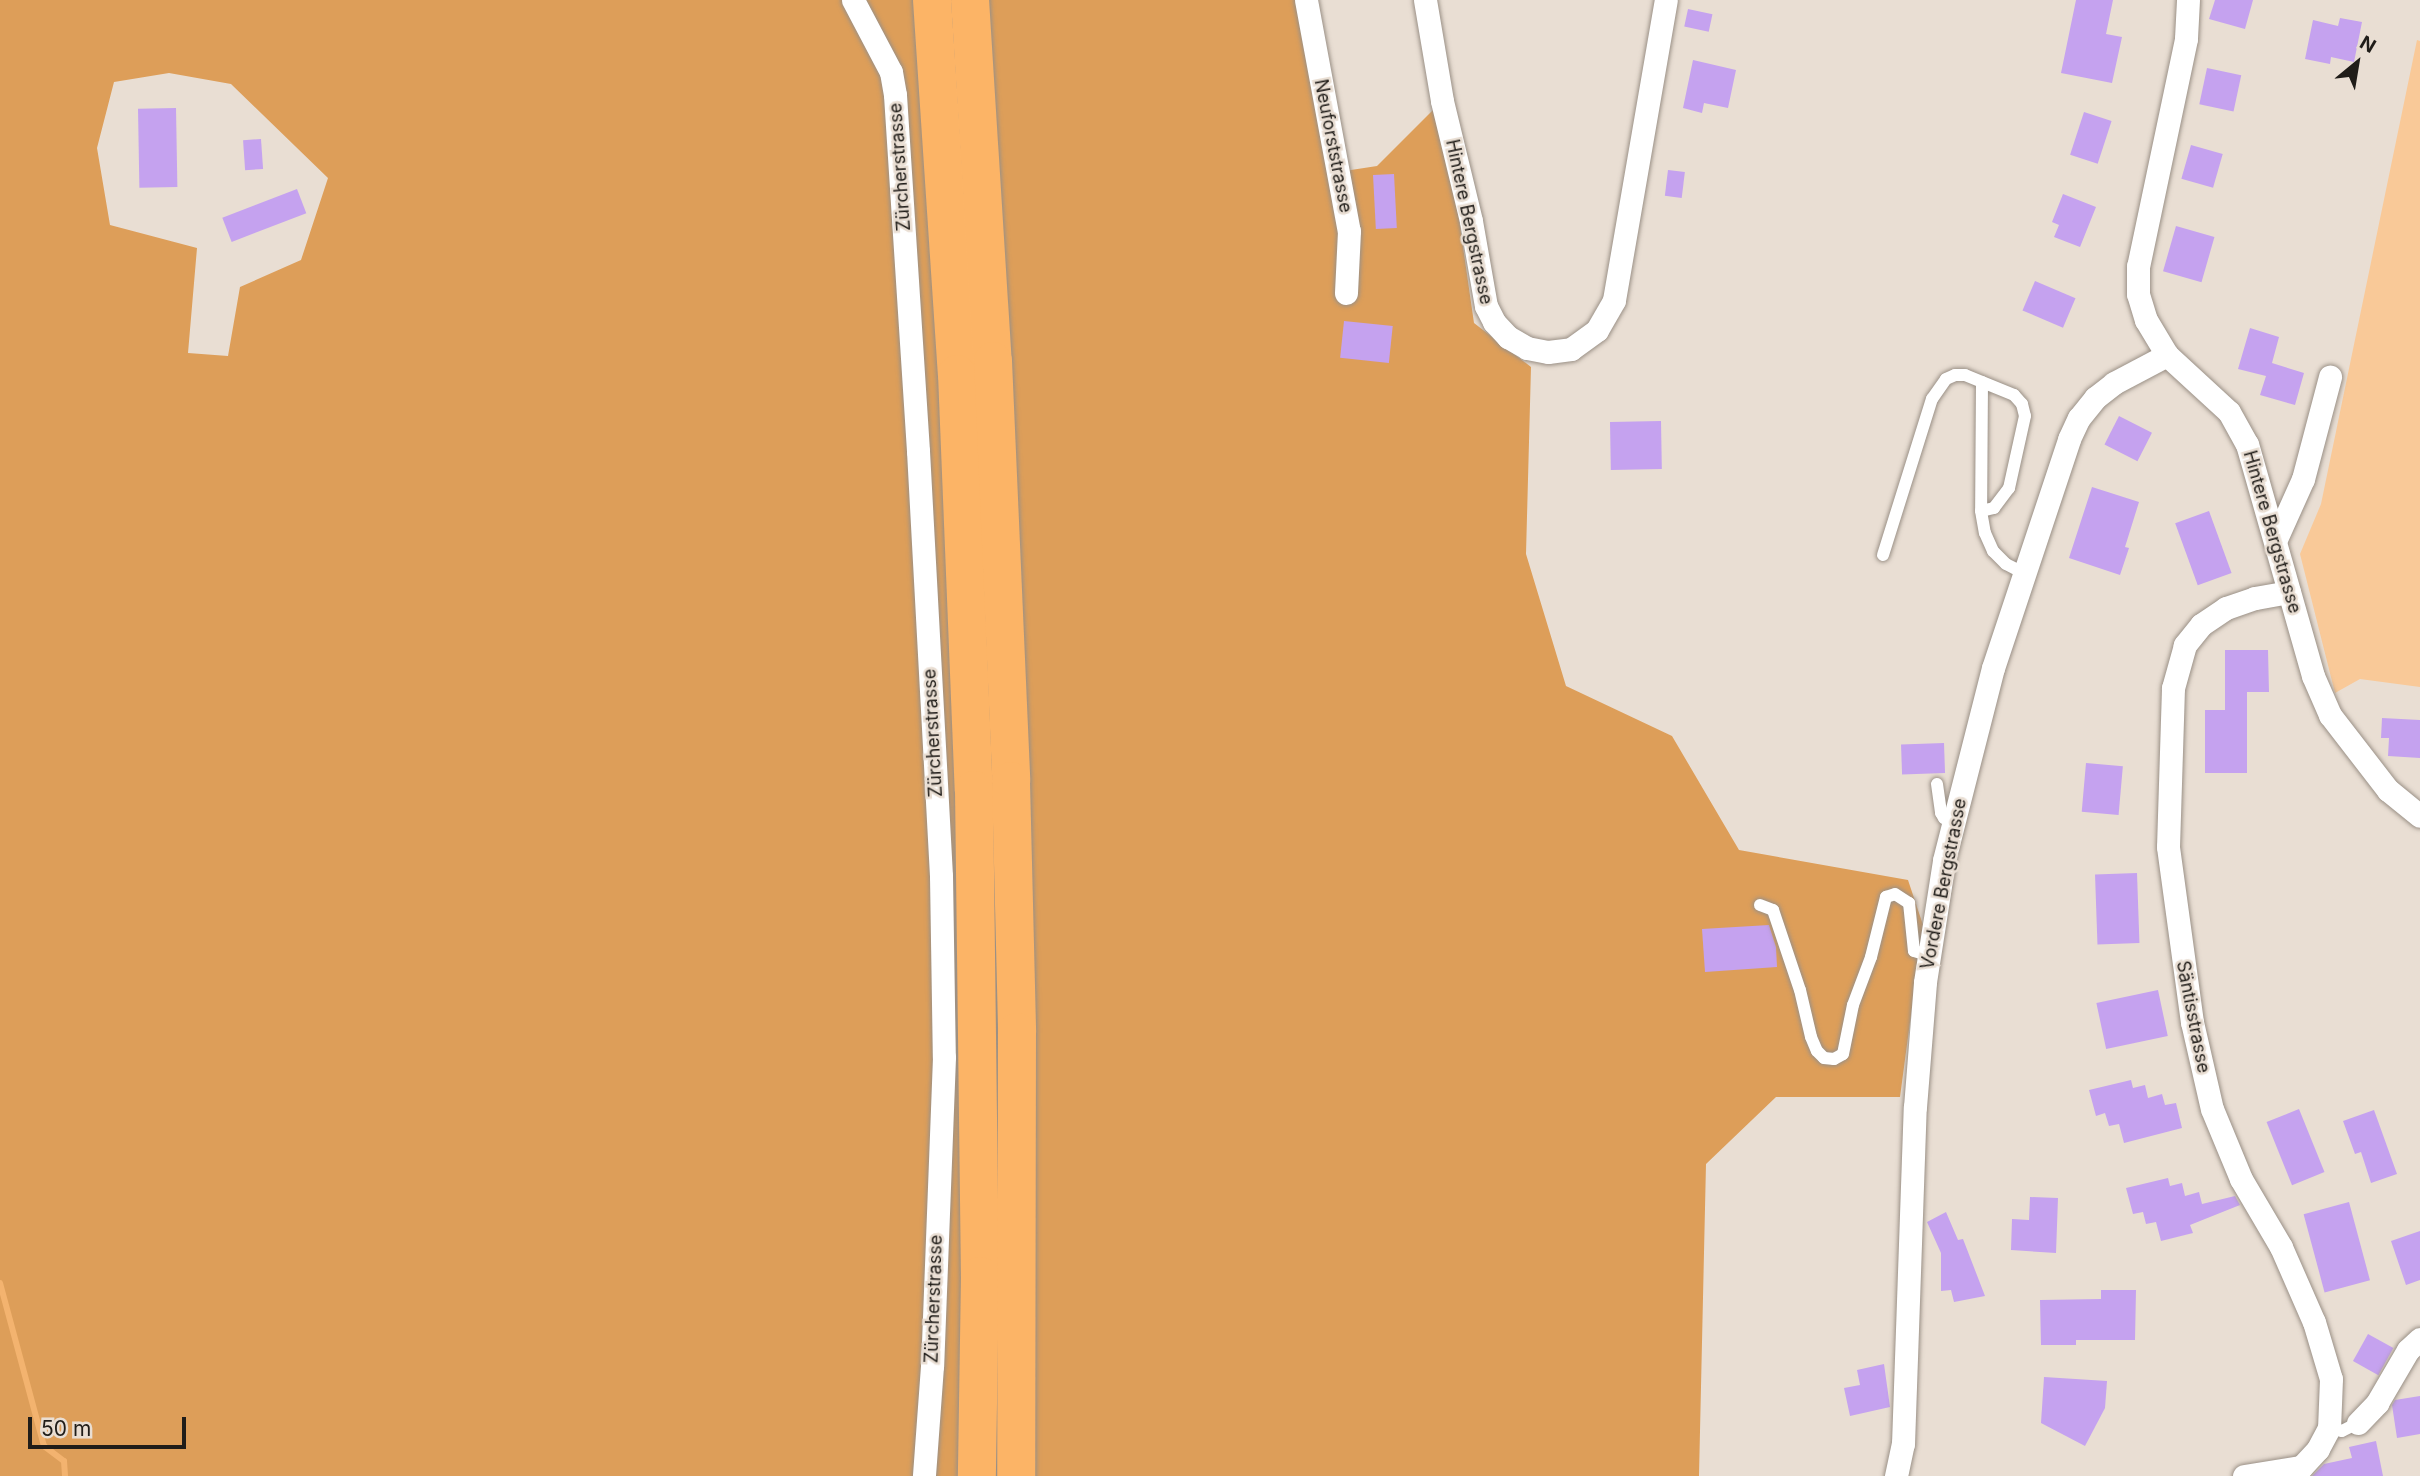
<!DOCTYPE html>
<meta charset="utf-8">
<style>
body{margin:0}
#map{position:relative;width:2420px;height:1476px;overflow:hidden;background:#e9ded3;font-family:Inter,sans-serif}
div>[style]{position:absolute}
.green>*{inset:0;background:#f9c998}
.forest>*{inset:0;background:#dd9e59}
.stream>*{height:6px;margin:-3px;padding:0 3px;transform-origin:3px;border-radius:3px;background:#f3b36f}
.building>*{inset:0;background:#c5a2ef;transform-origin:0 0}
.roads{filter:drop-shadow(0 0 2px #9a9086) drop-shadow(0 0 2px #9a9086)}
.lane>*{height:12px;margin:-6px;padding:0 6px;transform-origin:6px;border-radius:6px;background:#fff}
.street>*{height:23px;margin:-11.5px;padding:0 11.5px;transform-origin:11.5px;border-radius:11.5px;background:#fff}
.highway>*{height:38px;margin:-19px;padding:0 19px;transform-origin:19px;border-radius:19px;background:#fcb466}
span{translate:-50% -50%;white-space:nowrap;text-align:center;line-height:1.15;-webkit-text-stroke:5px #e9ded3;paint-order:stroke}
.street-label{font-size:18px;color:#201d19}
.north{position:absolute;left:2322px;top:28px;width:70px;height:70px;-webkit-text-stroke:5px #e9ded3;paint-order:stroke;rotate:30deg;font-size:19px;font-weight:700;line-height:28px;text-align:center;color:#201d19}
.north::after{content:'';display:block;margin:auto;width:24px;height:32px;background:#201d19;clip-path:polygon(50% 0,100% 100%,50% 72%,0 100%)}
.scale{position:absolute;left:28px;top:1417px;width:158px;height:32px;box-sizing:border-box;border:4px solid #201d19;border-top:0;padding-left:9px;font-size:21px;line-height:24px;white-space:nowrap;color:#201d19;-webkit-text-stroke:5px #e9ded3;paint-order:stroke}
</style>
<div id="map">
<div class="green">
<i style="clip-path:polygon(2417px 40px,2420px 41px,2420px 687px,2360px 679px,2335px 693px,2300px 554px,2321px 504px)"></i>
</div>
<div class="forest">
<i style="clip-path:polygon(evenodd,0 0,1306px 0,1338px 172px,1377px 166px,1442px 101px,1474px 323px,1531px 367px,1526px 554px,1566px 686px,1672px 736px,1739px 850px,1908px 880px,1923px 925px,1900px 1097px,1776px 1097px,1706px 1164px,1699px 1476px,0 1476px,0 0,169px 73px,231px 84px,328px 178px,301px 260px,240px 287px,228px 356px,188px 353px,197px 248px,110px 225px,97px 148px,114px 82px,169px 73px)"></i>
</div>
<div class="stream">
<i style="left:0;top:1283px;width:169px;rotate:74.9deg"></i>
<i style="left:44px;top:1446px;width:25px;rotate:37deg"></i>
<i style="left:64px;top:1461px;width:15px;rotate:86deg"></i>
</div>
<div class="building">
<i style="clip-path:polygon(2076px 0,2113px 0,2106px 34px,2122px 37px,2112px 83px,2061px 73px)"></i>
<i style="clip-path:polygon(2215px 0,2253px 0,2245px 29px,2209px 19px)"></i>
<i style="left:1688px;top:9px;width:25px;height:18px;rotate:12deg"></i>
<i style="clip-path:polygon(2340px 18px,2362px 22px,2354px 62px,2331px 57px,2330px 64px,2305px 59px,2313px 20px,2338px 26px)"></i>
<i style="clip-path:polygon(1693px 60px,1736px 70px,1728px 108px,1704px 103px,1702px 113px,1683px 108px)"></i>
<i style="left:2207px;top:68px;width:35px;height:37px;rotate:12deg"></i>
<i style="left:176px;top:108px;width:79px;height:38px;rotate:89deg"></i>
<i style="left:2084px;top:112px;width:29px;height:45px;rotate:18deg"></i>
<i style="left:261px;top:139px;width:30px;height:18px;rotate:86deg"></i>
<i style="left:2191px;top:145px;width:33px;height:35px;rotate:16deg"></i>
<i style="left:1668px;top:170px;width:17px;height:26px;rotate:7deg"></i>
<i style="left:1394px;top:174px;width:54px;height:21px;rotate:87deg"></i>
<i style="left:297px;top:189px;width:26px;height:80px;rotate:69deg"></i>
<i style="clip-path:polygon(2063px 194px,2096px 207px,2080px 247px,2054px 237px,2059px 225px,2052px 222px)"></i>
<i style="left:2176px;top:226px;width:40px;height:47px;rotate:16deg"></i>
<i style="left:2035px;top:281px;width:44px;height:32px;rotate:23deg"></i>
<i style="left:1344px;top:321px;width:49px;height:37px;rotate:6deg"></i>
<i style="clip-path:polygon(2250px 328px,2279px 337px,2272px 363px,2304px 373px,2295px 405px,2260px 395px,2266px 376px,2238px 369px)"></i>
<i style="left:2119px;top:416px;width:37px;height:32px;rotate:27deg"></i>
<i style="left:1661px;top:421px;width:48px;height:51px;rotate:89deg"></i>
<i style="clip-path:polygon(2092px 487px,2139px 502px,2125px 547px,2129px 548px,2120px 575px,2069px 558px)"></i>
<i style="left:2209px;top:511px;width:66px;height:36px;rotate:70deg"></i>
<i style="clip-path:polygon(2225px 650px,2268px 650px,2269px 692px,2247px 692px,2247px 773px,2205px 773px,2205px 710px,2225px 710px)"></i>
<i style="clip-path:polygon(2382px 718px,2420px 720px,2420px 758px,2388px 756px,2389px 738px,2381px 738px)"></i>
<i style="left:1944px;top:743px;width:30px;height:43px;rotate:88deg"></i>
<i style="left:2086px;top:763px;width:37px;height:49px;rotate:5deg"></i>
<i style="left:2137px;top:873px;width:70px;height:42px;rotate:88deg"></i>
<i style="clip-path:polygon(1769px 925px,1776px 947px,1777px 967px,1705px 972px,1702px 929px)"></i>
<i style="left:2158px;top:990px;width:47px;height:63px;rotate:78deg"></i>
<i style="clip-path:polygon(2131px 1080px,2133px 1088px,2145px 1085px,2148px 1098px,2162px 1094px,2165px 1105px,2176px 1103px,2182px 1128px,2124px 1143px,2119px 1124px,2109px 1126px,2105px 1113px,2096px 1116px,2089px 1090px)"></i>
<i style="left:2299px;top:1109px;width:68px;height:35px;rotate:68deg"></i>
<i style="clip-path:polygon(2374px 1110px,2397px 1174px,2371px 1183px,2361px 1152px,2355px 1154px,2343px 1121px)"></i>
<i style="clip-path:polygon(2168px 1178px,2170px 1186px,2182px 1183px,2185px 1196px,2199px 1192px,2202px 1204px,2235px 1196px,2240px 1205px,2190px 1225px,2193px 1233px,2161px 1241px,2156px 1222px,2146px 1224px,2143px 1212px,2133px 1214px,2126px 1188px)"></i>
<i style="clip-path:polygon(2030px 1197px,2058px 1198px,2056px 1253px,2011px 1250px,2012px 1219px,2029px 1220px)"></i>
<i style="left:2349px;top:1202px;width:81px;height:47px;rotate:75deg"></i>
<i style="clip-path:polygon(1946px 1212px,1958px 1240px,1963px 1239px,1985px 1296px,1954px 1302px,1951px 1290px,1941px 1291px,1941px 1253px,1927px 1222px)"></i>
<i style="clip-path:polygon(2420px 1231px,2420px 1280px,2406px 1285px,2391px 1241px)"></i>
<i style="clip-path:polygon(2101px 1290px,2136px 1290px,2135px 1340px,2076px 1340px,2076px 1345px,2041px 1345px,2040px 1300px,2101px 1299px)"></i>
<i style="left:2368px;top:1334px;width:29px;height:31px;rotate:29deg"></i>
<i style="clip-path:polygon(1884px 1364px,1890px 1407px,1850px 1416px,1844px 1388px,1860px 1385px,1857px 1370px)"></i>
<i style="clip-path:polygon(2044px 1377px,2107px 1381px,2105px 1408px,2085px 1446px,2041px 1423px)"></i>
<i style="clip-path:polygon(2420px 1396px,2420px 1434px,2397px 1438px,2392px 1405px,2395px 1400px)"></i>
<i style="clip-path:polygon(2376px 1441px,2383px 1476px,2312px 1476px,2324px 1464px,2352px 1458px,2349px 1447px)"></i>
</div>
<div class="roads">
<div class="lane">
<i style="left:1982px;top:382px;width:129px;rotate:90.4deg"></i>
<i style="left:1981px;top:511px;width:22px;rotate:80deg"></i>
<i style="left:1985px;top:533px;width:20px;rotate:66deg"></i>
<i style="left:1993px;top:551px;width:18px;rotate:45deg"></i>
<i style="left:2006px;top:564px;width:20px;rotate:27deg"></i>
<i style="left:1883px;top:555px;width:164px;rotate:-72.6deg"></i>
<i style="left:1932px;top:399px;width:24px;rotate:-55deg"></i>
<i style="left:1946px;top:379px;width:10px;rotate:-24deg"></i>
<i style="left:1955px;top:375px;width:10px"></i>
<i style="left:1965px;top:375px;width:53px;rotate:22.2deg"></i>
<i style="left:2014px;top:395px;width:12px;rotate:48deg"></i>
<i style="left:2022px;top:404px;width:12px;rotate:76deg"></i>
<i style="left:2025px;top:416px;width:74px;rotate:102.5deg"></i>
<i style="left:2009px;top:488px;width:25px;rotate:127deg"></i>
<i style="left:1994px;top:508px;width:13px;rotate:167deg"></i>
<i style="left:1937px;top:784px;width:29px;rotate:82deg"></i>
<i style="left:1941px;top:813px;width:6px;rotate:59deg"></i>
<i style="left:1944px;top:818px;width:11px;rotate:27deg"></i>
<i style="left:1760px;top:905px;width:14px;rotate:21deg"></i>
<i style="left:1773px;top:910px;width:84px;rotate:71.4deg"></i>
<i style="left:1800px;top:990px;width:48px;rotate:76.8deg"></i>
<i style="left:1811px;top:1037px;width:15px;rotate:67deg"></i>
<i style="left:1817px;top:1051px;width:10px;rotate:45deg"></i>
<i style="left:1824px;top:1058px;width:10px;rotate:6deg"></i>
<i style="left:1834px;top:1059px;width:10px;rotate:-29deg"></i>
<i style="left:1843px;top:1054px;width:50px;rotate:-78.5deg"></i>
<i style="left:1853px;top:1005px;width:51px;rotate:-69.4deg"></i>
<i style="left:1871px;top:957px;width:62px;rotate:-76deg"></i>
<i style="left:1886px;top:897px;width:9px;rotate:-18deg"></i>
<i style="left:1895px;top:894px;width:17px;rotate:33deg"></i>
<i style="left:1909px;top:903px;width:48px;rotate:84.1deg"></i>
<i style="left:1914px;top:951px;width:15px;rotate:16deg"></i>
<i style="left:2329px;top:1428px;width:13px;rotate:13deg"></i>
<i style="left:2342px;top:1431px;width:18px;rotate:-27deg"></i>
</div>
<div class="street">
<i style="left:853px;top:0;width:81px;rotate:62.2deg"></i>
<i style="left:891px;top:72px;width:23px;rotate:80deg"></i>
<i style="left:895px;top:95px;width:357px;rotate:86.3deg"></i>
<i style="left:918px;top:451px;width:426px;rotate:86.9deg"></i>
<i style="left:941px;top:876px;width:181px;rotate:89.1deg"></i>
<i style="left:944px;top:1057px;width:309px;rotate:92.2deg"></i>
<i style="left:932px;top:1366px;width:110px;rotate:94.2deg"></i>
<i style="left:1306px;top:0;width:235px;rotate:79.5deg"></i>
<i style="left:1349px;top:231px;width:62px;rotate:92.8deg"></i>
<i style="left:1425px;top:0;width:102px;rotate:80.4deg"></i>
<i style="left:1442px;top:101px;width:123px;rotate:76.4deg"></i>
<i style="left:1471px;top:221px;width:86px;rotate:80deg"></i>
<i style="left:1486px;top:306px;width:18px;rotate:63deg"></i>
<i style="left:1494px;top:322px;width:21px;rotate:47deg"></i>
<i style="left:1508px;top:337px;width:22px;rotate:30deg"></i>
<i style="left:1527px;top:348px;width:21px;rotate:11deg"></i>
<i style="left:1548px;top:352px;width:23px;rotate:-7deg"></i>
<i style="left:1571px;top:349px;width:32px;rotate:-36deg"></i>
<i style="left:1597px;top:330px;width:34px;rotate:-60deg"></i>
<i style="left:1614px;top:300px;width:304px;rotate:-80.2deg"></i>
<i style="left:2188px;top:0;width:39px;rotate:93deg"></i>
<i style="left:2186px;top:39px;width:232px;rotate:101.9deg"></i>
<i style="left:2138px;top:266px;width:28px;rotate:90deg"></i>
<i style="left:2138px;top:294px;width:27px;rotate:73deg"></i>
<i style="left:2146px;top:320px;width:41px;rotate:59deg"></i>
<i style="left:2167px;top:355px;width:84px;rotate:42.6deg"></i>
<i style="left:2229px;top:412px;width:37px;rotate:61deg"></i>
<i style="left:2247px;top:444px;width:241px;rotate:74.1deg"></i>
<i style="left:2313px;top:676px;width:43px;rotate:66.4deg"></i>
<i style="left:2330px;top:715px;width:95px;rotate:52.3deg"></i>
<i style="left:2388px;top:790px;width:41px;rotate:39.1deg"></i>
<i style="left:2276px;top:539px;width:66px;rotate:-65.8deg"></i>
<i style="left:2303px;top:479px;width:106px;rotate:-75.2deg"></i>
<i style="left:2289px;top:592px;width:35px;rotate:170deg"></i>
<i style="left:2255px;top:598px;width:31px;rotate:161deg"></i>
<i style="left:2226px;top:608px;width:30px;rotate:146deg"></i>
<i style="left:2201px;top:625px;width:26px;rotate:129deg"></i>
<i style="left:2185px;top:645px;width:45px;rotate:105.6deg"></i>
<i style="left:2173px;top:688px;width:159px;rotate:91.8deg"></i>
<i style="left:2168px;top:847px;width:177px;rotate:82.2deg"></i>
<i style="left:2192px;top:1022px;width:89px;rotate:77.1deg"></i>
<i style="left:2212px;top:1109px;width:76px;rotate:67.5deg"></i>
<i style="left:2241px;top:1179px;width:79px;rotate:59.5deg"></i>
<i style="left:2281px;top:1247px;width:82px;rotate:66.3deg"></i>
<i style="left:2314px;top:1322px;width:59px;rotate:73.4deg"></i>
<i style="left:2331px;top:1379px;width:49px;rotate:92.3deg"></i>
<i style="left:2329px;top:1428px;width:24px;rotate:118deg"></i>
<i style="left:2318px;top:1449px;width:25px;rotate:133deg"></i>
<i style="left:2358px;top:1423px;width:28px;rotate:-46deg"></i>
<i style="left:2377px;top:1403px;width:61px;rotate:-59.7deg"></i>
<i style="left:2408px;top:1350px;width:16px;rotate:-43deg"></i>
<i style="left:1896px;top:1476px;width:33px;rotate:-78deg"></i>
<i style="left:1903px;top:1444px;width:337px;rotate:-88deg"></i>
<i style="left:1915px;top:1107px;width:125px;rotate:-85.4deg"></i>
<i style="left:1925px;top:982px;width:123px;rotate:-81.1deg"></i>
<i style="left:1944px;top:860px;width:198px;rotate:-75.7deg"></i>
<i style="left:1993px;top:668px;width:241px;rotate:-71.6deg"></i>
<i style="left:2069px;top:439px;width:23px;rotate:-65deg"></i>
<i style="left:2079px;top:418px;width:26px;rotate:-51deg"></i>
<i style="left:2095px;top:398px;width:24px;rotate:-38deg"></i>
<i style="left:2114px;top:383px;width:60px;rotate:-27.8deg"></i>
<i style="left:2244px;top:1476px;width:58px;rotate:-9deg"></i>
</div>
<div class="highway">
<i style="left:932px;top:0;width:375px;rotate:86.2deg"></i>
<i style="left:957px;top:374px;width:416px;rotate:87.7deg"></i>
<i style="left:974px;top:790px;width:486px;rotate:89.3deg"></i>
<i style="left:980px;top:1276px;width:200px;rotate:90.9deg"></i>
<i style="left:970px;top:0;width:362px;rotate:86.4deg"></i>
<i style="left:993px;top:361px;width:420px;rotate:87.5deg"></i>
<i style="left:1011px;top:781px;width:251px;rotate:88.6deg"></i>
<i style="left:1017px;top:1032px;width:444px;rotate:90.1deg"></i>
</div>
</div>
<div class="street-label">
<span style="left:1333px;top:146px;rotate:79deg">Neuforststrasse</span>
<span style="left:900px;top:167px;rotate:-94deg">Zürcherstrasse</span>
<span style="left:1469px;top:222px;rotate:78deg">Hintere Bergstrasse</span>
<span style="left:2272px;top:532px;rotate:74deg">Hintere Bergstrasse</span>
<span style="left:933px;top:733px;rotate:-93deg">Zürcherstrasse</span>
<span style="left:1944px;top:884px;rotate:-79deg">Vordere Bergstrasse</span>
<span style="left:2193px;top:1017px;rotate:79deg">Säntisstrasse</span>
<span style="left:934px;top:1299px;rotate:-88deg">Zürcherstrasse</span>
</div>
<div class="north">N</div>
<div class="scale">50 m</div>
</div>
